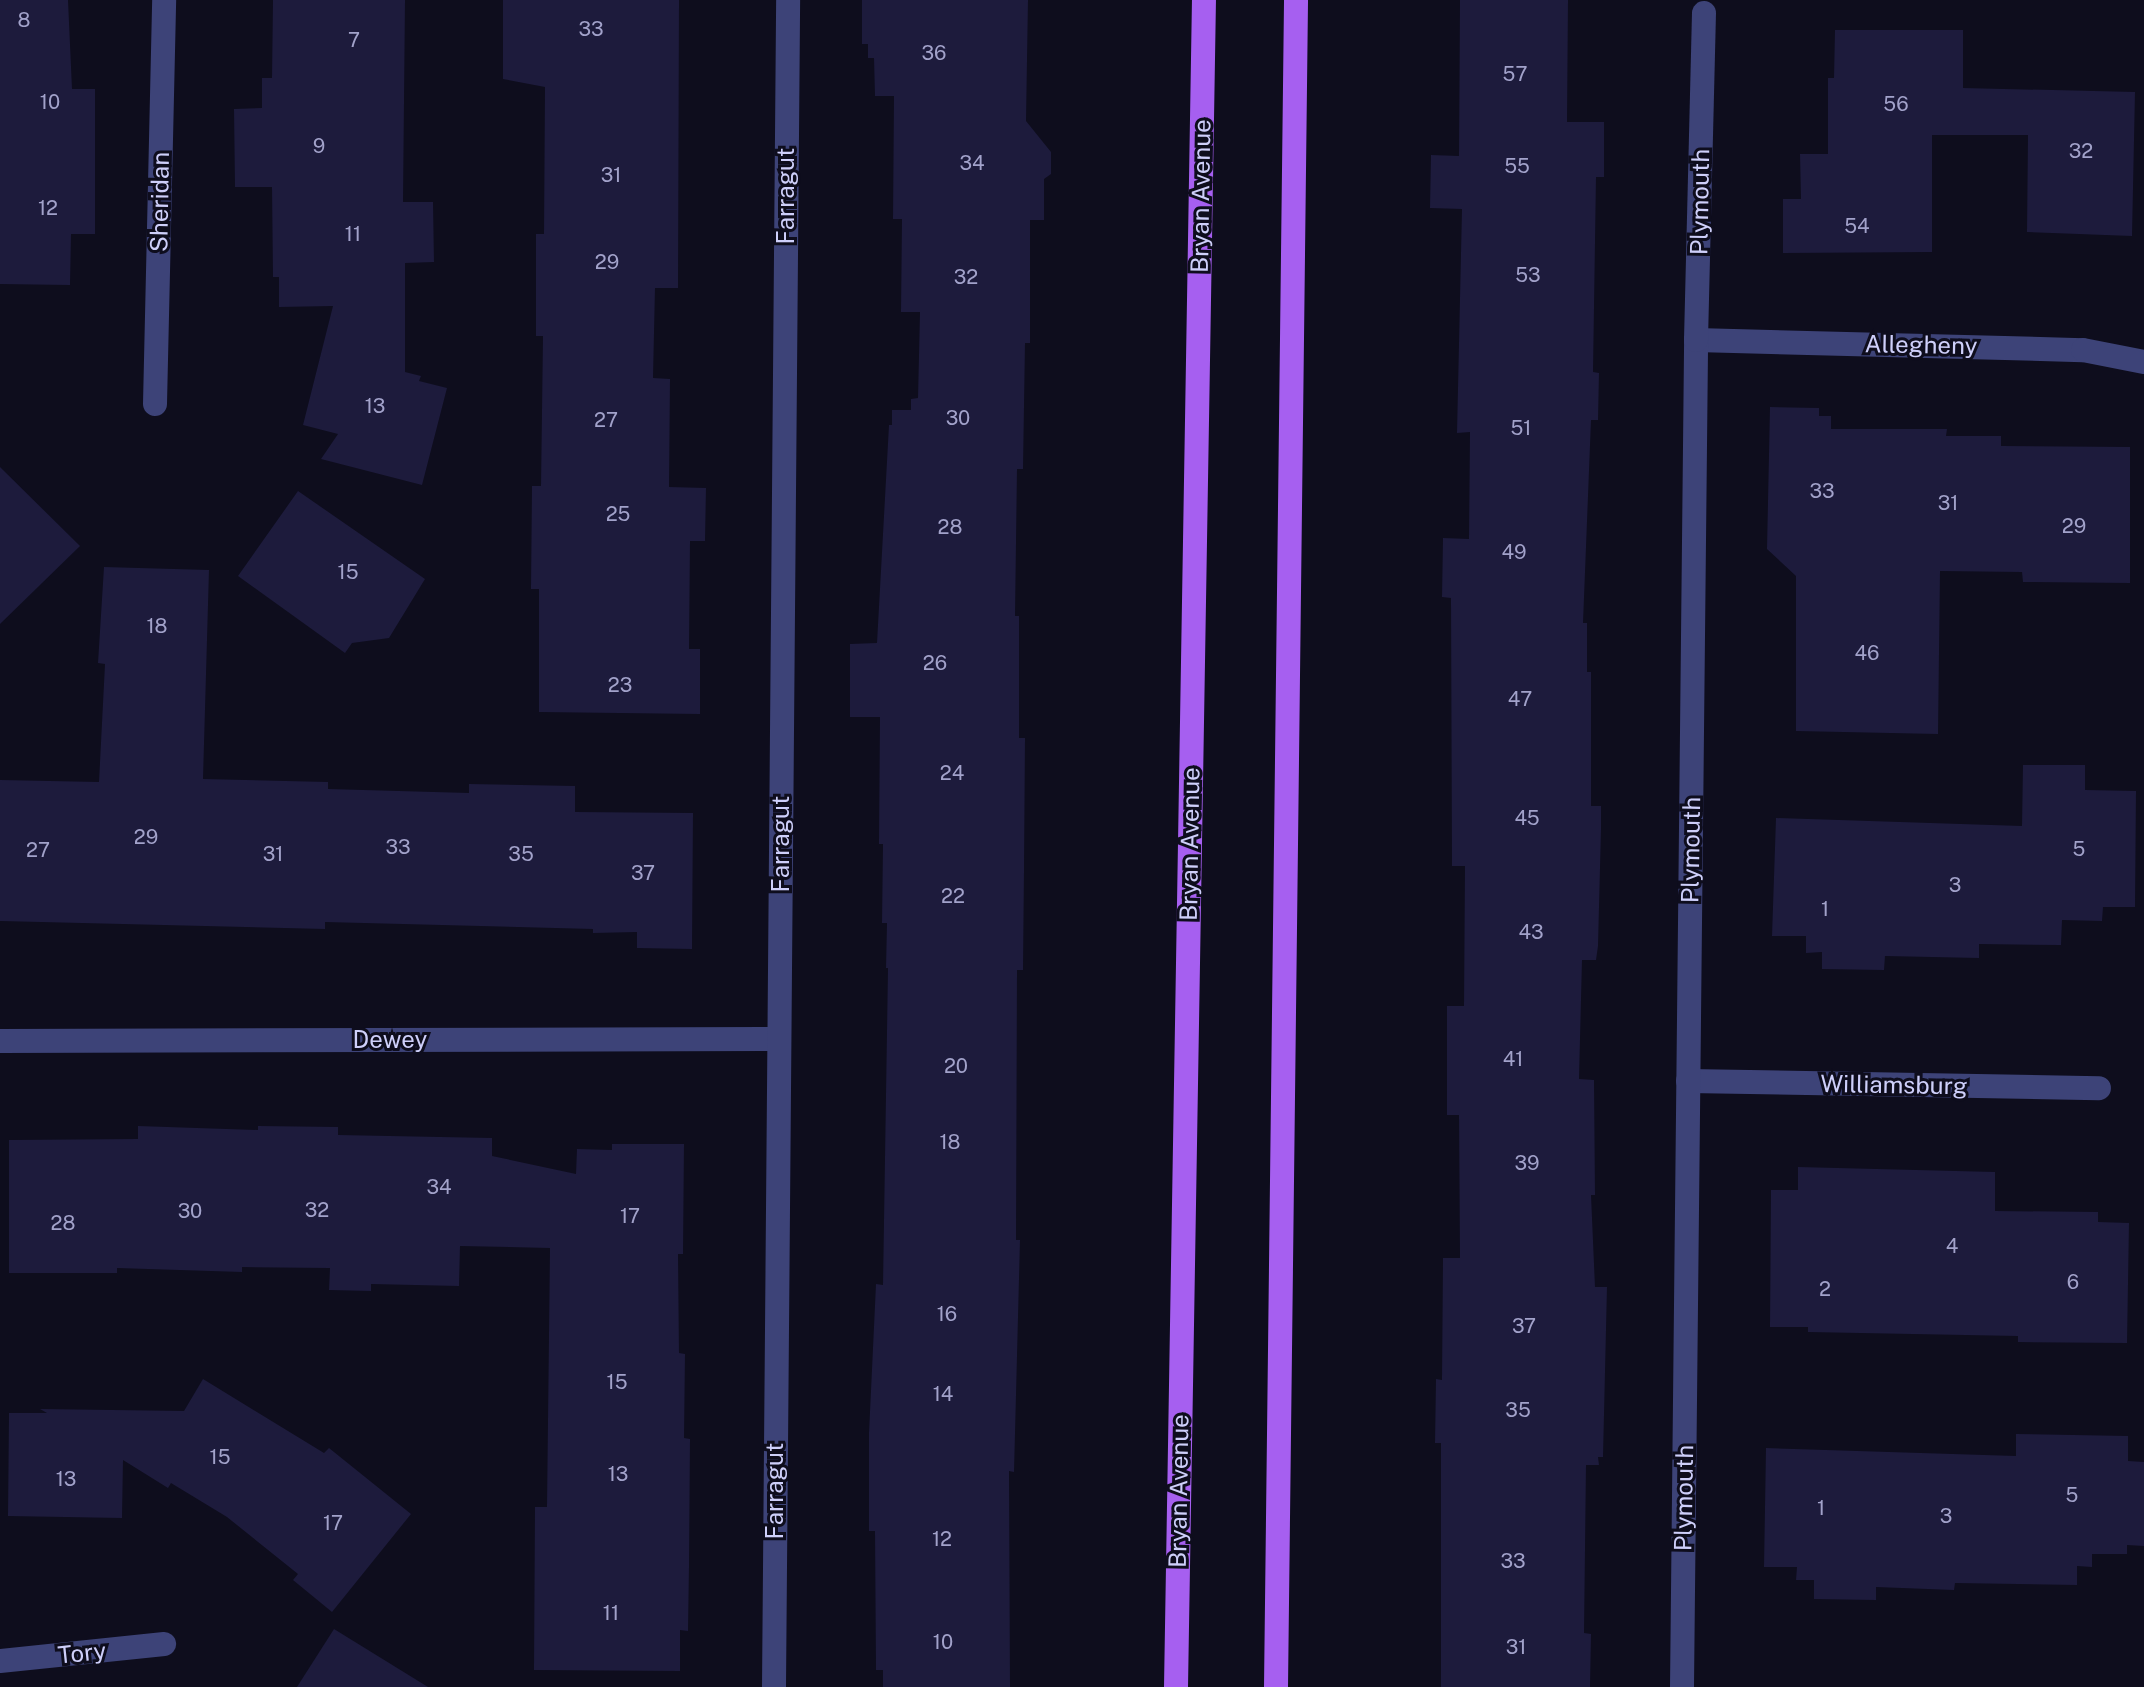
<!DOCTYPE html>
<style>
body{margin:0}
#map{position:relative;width:2144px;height:1687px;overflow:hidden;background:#0e0d1d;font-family:"Public Sans",sans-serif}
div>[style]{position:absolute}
.building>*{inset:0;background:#1d1b3c}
.minor>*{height:24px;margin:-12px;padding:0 12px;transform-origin:12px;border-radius:12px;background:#3d4378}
.major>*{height:24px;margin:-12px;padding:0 12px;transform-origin:12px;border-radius:12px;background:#a65ff0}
span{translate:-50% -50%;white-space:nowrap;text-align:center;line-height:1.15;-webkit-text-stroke:6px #0e0d1d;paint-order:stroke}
.number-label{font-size:20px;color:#a2a2ca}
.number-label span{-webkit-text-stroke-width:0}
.street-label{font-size:24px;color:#cecffa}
</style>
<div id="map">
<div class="building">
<i style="clip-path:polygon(0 0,68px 0,72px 89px,95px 89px,95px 234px,71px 234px,70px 285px,0 284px)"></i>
<i style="clip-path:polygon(273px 0,405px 0,403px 202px,433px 202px,434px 262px,405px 263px,405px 372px,421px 376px,419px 381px,447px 388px,422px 485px,321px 459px,338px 434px,303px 425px,333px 306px,279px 307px,279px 277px,273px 277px,272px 187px,235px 187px,234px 109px,262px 108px,262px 78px,272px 78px)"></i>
<i style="clip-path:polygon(503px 0,679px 0,678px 288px,655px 288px,653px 378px,670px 379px,669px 487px,706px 488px,705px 541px,690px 541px,689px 649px,700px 649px,700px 714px,539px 712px,539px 589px,531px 589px,532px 486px,541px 486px,543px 336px,536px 336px,536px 234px,544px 234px,545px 87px,503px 79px)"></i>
<i style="clip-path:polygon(862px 0,1028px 0,1026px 121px,1051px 152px,1051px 174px,1044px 179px,1044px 220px,1030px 220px,1030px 343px,1025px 343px,1023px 469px,1017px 469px,1015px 616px,1019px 616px,1019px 738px,1025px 738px,1024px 870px,1023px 970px,1017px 970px,1016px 1240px,1020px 1240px,1014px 1472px,1009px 1471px,1010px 1687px,883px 1687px,883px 1670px,876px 1670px,875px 1531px,869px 1531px,869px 1433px,876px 1284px,883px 1285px,888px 968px,886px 968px,887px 923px,882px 923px,883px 844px,879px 844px,880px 717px,850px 717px,850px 644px,877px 643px,889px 425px,892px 425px,892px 410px,911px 410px,911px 399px,918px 398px,920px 312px,901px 312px,902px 219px,893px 219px,894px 96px,875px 96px,874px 58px,868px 58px,868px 44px,862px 44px)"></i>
<i style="clip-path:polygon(1460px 0,1568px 0,1567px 122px,1604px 122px,1604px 177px,1596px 177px,1593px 372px,1599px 373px,1598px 420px,1591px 420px,1583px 623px,1587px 623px,1587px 672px,1591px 672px,1591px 806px,1601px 806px,1601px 829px,1598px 946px,1596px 960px,1582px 960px,1579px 1079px,1594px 1080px,1595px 1195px,1591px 1195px,1595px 1287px,1607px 1287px,1603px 1457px,1598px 1457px,1599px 1465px,1586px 1465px,1584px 1633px,1591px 1634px,1590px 1687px,1441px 1687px,1441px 1443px,1435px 1443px,1436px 1379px,1442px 1380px,1443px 1258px,1460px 1258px,1459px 1115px,1447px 1115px,1447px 1006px,1464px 1006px,1465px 866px,1452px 866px,1451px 598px,1442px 597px,1443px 538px,1469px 539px,1470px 432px,1457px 433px,1462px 209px,1430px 208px,1431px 155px,1459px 156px)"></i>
<i style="clip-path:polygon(1835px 30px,1963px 30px,1963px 88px,2135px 92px,2132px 236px,2027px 232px,2028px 135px,1932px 135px,1932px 252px,1783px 253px,1783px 199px,1801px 199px,1800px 154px,1828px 154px,1828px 78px,1834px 78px)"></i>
<i style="clip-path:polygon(1770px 407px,1819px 408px,1819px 416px,1831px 416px,1831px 429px,1947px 429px,1946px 436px,2001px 436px,2001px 446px,2130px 447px,2130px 583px,2023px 582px,2022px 572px,1940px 571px,1938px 734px,1796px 731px,1796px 576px,1767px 549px)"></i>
<i style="clip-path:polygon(0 467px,80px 546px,0 624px)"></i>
<i style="clip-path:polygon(298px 491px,425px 579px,389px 638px,352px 643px,345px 653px,238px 576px)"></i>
<i style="clip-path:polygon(104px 567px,209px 570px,203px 779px,328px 782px,328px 789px,469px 793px,469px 784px,575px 786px,575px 812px,693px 813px,692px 949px,637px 948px,637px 932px,593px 933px,593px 929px,325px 922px,325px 929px,0 921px,0 780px,99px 782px,105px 664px,98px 663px)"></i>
<i style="clip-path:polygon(2023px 765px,2085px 765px,2085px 790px,2136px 791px,2135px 907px,2103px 907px,2102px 921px,2062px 920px,2061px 945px,1979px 944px,1979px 958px,1885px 956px,1884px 970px,1822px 969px,1822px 952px,1806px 953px,1806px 936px,1772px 936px,1776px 818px,2022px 826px)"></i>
<i style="clip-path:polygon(138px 1126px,258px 1130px,258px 1126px,338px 1127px,338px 1135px,492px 1138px,492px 1156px,576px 1174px,577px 1149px,612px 1150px,612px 1144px,684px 1144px,683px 1254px,678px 1254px,679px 1353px,685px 1354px,684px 1438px,690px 1439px,689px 1566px,688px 1631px,680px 1630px,680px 1671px,534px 1670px,535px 1507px,547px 1507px,550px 1248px,460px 1246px,459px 1286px,371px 1284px,371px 1291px,329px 1290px,330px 1268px,242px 1267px,242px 1272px,117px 1268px,117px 1273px,9px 1273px,9px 1140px,138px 1139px)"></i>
<i style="clip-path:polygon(1798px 1167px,1995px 1172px,1995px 1211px,2098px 1212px,2098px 1222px,2129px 1223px,2127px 1343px,2018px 1342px,2018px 1336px,1808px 1332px,1808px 1327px,1770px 1327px,1771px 1190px,1798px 1190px)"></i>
<i style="clip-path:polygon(203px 1379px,324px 1453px,329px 1448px,411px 1514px,332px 1612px,293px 1580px,298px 1574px,227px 1517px,171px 1483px,168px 1488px,123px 1460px,122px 1518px,8px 1516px,9px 1413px,47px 1413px,40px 1409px,184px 1411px)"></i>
<i style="clip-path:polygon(2016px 1434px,2128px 1436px,2128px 1461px,2144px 1462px,2144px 1546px,2127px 1545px,2127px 1554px,2092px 1554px,2092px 1567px,2077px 1566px,2077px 1585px,1955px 1583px,1954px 1590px,1876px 1587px,1876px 1600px,1814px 1599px,1814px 1580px,1796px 1580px,1797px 1567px,1764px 1567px,1766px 1448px,2016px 1456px)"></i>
<i style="clip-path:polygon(334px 1629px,428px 1687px,297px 1687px)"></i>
</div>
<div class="minor">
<i style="left:1696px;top:340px;width:387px;rotate:1.5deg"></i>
<i style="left:2083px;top:350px;width:62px;rotate:11.1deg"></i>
<i style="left:155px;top:404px;width:404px;rotate:-88.7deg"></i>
<i style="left:0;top:1041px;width:779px;rotate:-0.15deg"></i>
<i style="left:1688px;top:1081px;width:411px;rotate:1deg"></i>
<i style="left:0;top:1661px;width:165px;rotate:-5.9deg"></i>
<i style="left:774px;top:1687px;width:1687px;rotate:-89.52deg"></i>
<i style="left:1682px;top:1687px;width:1347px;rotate:-89.4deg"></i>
<i style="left:1696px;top:340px;width:327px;rotate:-88.6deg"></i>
</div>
<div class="major">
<i style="left:1176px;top:1687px;width:1687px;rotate:-89.05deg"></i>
<i style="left:1276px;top:1687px;width:1687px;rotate:-89.32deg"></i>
</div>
<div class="number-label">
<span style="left:24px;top:20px">8</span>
<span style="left:591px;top:29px">33</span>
<span style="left:354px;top:40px">7</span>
<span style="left:934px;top:53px">36</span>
<span style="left:1515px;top:74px">57</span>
<span style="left:50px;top:102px">10</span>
<span style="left:1896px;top:104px">56</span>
<span style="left:319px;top:146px">9</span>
<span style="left:2081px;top:151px">32</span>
<span style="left:972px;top:163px">34</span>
<span style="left:1517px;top:166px">55</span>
<span style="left:611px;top:175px">31</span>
<span style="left:48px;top:208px">12</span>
<span style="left:1857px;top:226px">54</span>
<span style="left:353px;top:234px">11</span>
<span style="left:607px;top:262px">29</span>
<span style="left:1528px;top:275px">53</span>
<span style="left:966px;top:277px">32</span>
<span style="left:375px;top:406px">13</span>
<span style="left:958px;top:418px">30</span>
<span style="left:606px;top:420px">27</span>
<span style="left:1521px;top:428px">51</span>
<span style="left:1822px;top:491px">33</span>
<span style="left:1948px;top:503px">31</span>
<span style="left:618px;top:514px">25</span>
<span style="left:2074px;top:526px">29</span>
<span style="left:950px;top:527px">28</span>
<span style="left:1514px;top:552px">49</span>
<span style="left:348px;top:572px">15</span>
<span style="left:157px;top:626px">18</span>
<span style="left:1867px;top:653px">46</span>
<span style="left:935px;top:663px">26</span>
<span style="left:620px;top:685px">23</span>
<span style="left:1520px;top:699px">47</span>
<span style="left:952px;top:773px">24</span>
<span style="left:1527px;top:818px">45</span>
<span style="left:146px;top:837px">29</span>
<span style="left:398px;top:847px">33</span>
<span style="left:2079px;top:849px">5</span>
<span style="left:38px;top:850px">27</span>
<span style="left:273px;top:854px">31</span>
<span style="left:521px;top:854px">35</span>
<span style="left:643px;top:873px">37</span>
<span style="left:1955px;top:885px">3</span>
<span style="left:953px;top:896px">22</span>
<span style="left:1825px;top:909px">1</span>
<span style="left:1531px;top:932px">43</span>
<span style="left:1513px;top:1059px">41</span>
<span style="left:956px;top:1066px">20</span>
<span style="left:950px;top:1142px">18</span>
<span style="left:1527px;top:1163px">39</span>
<span style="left:439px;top:1187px">34</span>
<span style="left:317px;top:1210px">32</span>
<span style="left:190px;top:1211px">30</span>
<span style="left:630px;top:1216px">17</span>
<span style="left:63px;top:1223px">28</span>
<span style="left:1952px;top:1246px">4</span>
<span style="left:2073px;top:1282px">6</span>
<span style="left:1825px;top:1289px">2</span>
<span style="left:947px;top:1314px">16</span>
<span style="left:1524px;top:1326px">37</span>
<span style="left:617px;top:1382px">15</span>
<span style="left:943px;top:1394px">14</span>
<span style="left:1518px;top:1410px">35</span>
<span style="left:220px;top:1457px">15</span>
<span style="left:618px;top:1474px">13</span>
<span style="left:66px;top:1479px">13</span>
<span style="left:2072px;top:1495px">5</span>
<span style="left:1821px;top:1508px">1</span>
<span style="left:1946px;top:1516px">3</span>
<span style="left:333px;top:1523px">17</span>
<span style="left:942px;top:1539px">12</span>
<span style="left:1513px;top:1561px">33</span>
<span style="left:611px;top:1613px">11</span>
<span style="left:943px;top:1642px">10</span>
<span style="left:1516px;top:1647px">31</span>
</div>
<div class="street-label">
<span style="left:786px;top:196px;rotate:-90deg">Farragut</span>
<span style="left:1201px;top:196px;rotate:-89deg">Bryan Avenue</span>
<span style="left:160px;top:202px;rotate:-89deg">Sheridan</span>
<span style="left:1700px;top:202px;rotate:-89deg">Plymouth</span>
<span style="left:1921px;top:345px;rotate:1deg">Allegheny</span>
<span style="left:781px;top:844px;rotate:-90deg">Farragut</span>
<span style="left:1190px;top:844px;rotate:-89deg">Bryan Avenue</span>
<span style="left:1691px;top:850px;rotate:-89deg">Plymouth</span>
<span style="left:390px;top:1040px">Dewey</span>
<span style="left:1894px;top:1085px;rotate:1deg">Williamsburg</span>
<span style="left:775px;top:1491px;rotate:-90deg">Farragut</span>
<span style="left:1179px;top:1491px;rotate:-89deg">Bryan Avenue</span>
<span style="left:1684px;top:1498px;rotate:-89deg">Plymouth</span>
<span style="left:82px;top:1653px;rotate:-6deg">Tory</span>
</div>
</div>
